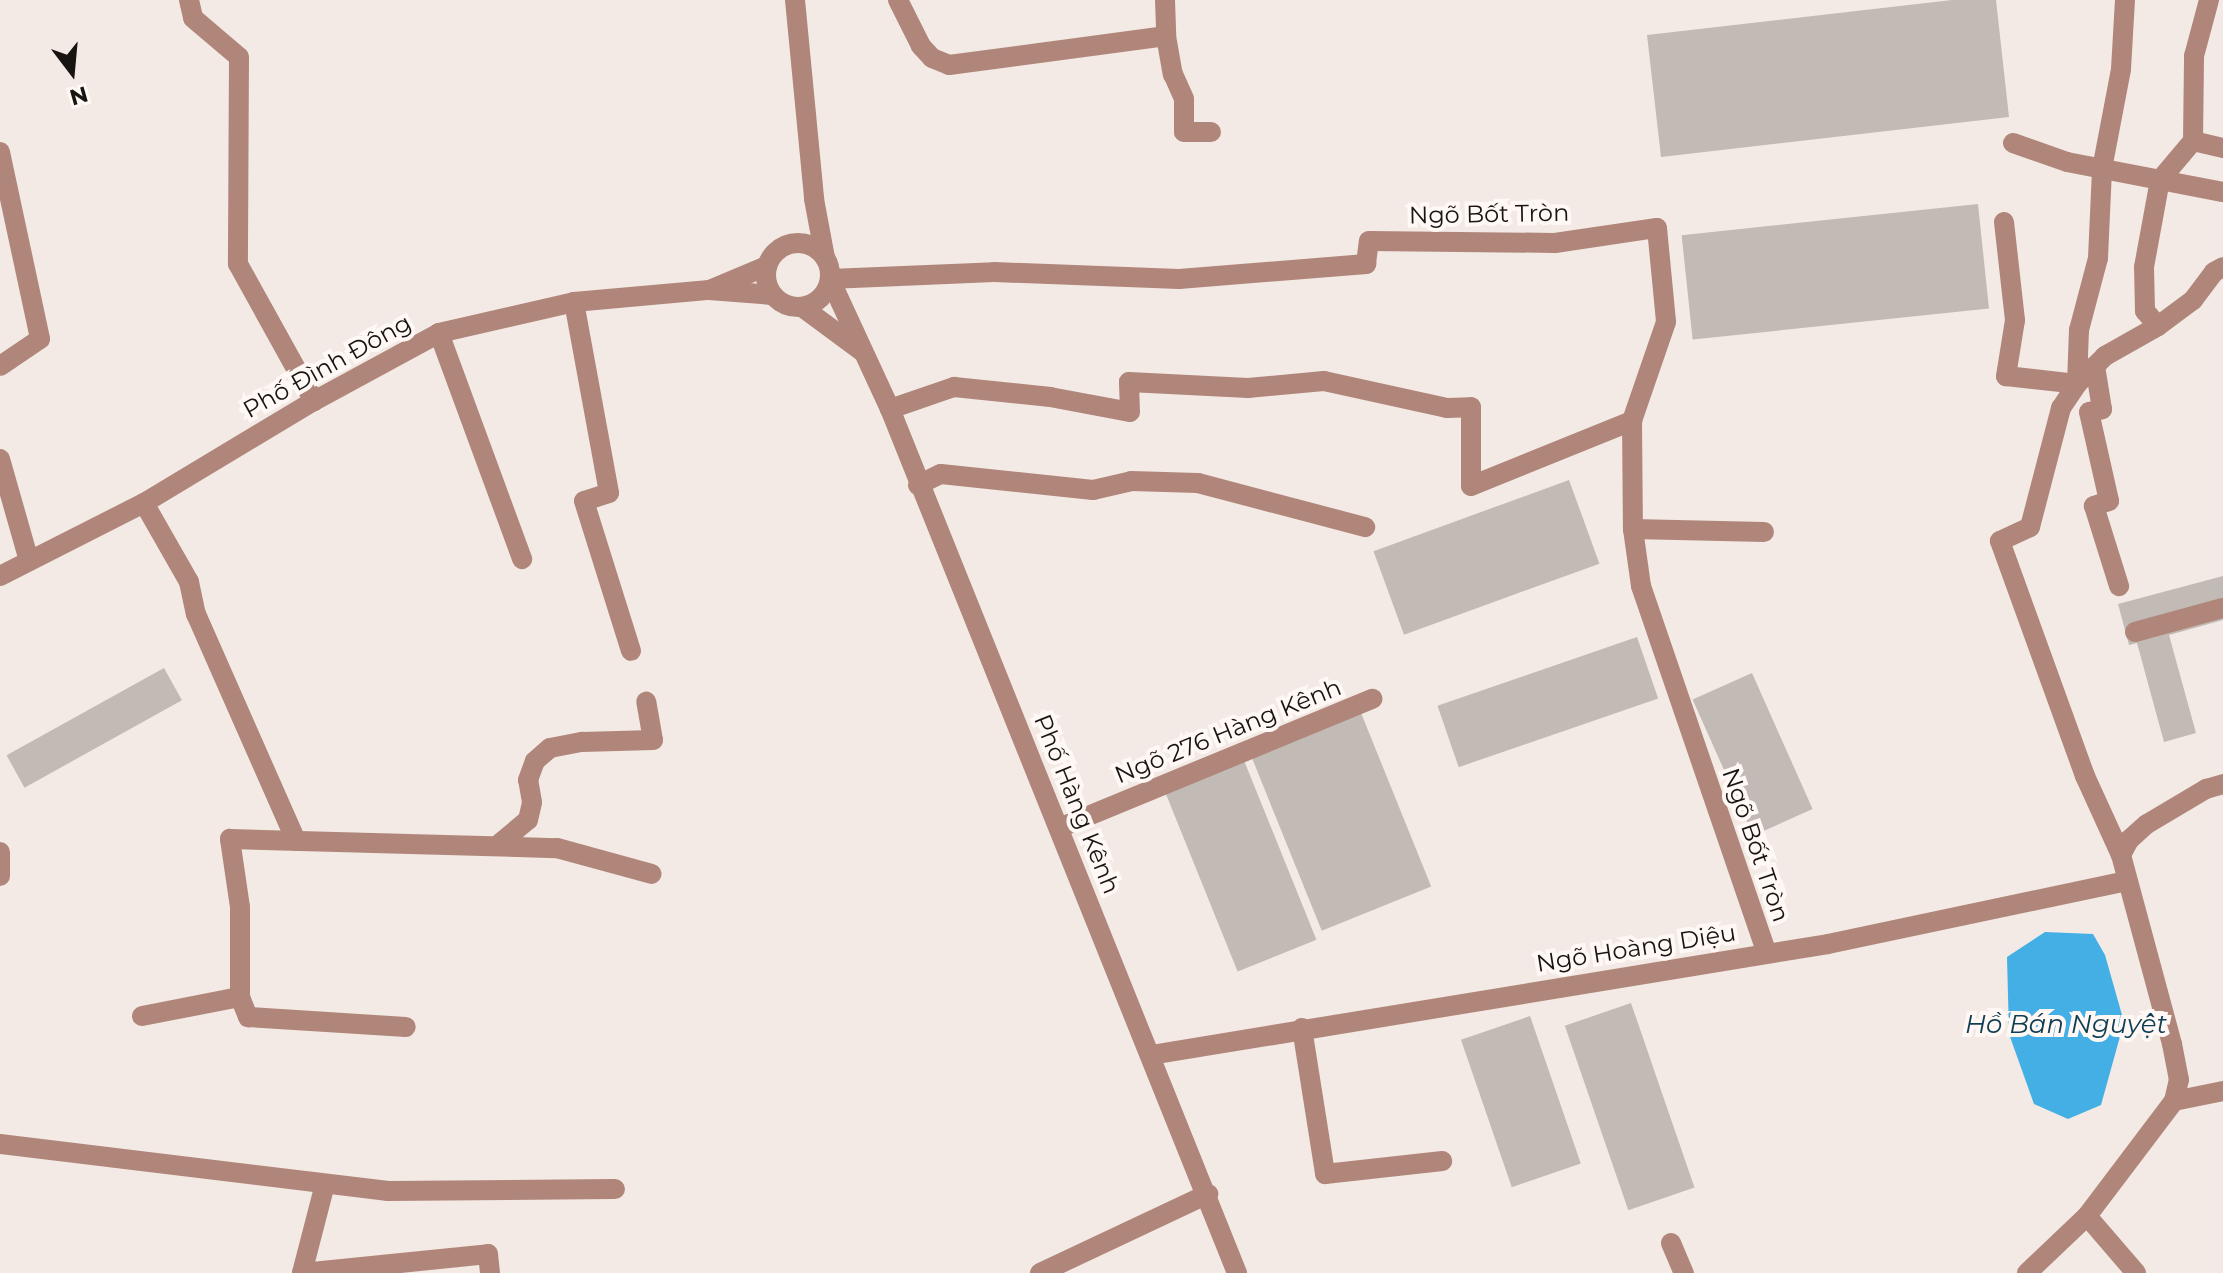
<!DOCTYPE html>
<meta charset="utf-8">
<style>
body{margin:0}
#map{position:relative;width:2223px;height:1273px;overflow:hidden;background:#f3eae5;font-family:Montserrat,sans-serif}
div>[style]{position:absolute}
.water>*{inset:0;background:#43afe5}
.building>*{inset:0;background:#c2bab5;transform-origin:0 0}
.minor>*{height:20px;margin:-10px;padding:0 10px;transform-origin:10px;border-radius:10px;background:#b1867a}
.minor>.ring{margin:-10px;padding:0;box-sizing:content-box;background:none;border:20px solid #b1867a;border-radius:50%}
span{translate:-50% -50%;white-space:nowrap;text-align:center;line-height:1.15;-webkit-text-stroke:8px #fff8f4;paint-order:stroke}
.street-label{font-size:24px;color:#171412}
.water-label{font-size:26px;color:#0f3d53;font-style:italic}
.north{position:absolute;left:32px;top:32px;width:80px;height:80px;-webkit-text-stroke:6px #fff8f4;paint-order:stroke;rotate:164deg;font-size:22px;font-weight:700;line-height:32px;text-align:center;color:#171412}
.north::after{content:'';display:block;margin:auto;width:28px;height:36px;background:#171412;clip-path:polygon(50% 0,100% 100%,50% 72%,0 100%)}
</style>
<div id="map">
<div class="water">
<i style="clip-path:polygon(2045px 932px,2093px 934px,2105px 955px,2124px 1022px,2101px 1105px,2068px 1119px,2034px 1104px,2009px 1034px,2007px 957px)"></i>
</div>
<div class="building">
<i style="clip-path:polygon(1952px 0,1996px 0,2009px 117px,1661px 157px,1647px 35px)"></i>
<i style="left:1978px;top:204px;width:105px;height:298px;rotate:84deg"></i>
<i style="left:1569px;top:480px;width:89px;height:208px;rotate:70deg"></i>
<i style="clip-path:polygon(2223px 576px,2223px 620px,2169px 635px,2196px 733px,2164px 742px,2137px 643px,2129px 645px,2118px 604px)"></i>
<i style="left:1637px;top:637px;width:65px;height:211px;rotate:71deg"></i>
<i style="left:164px;top:668px;width:37px;height:180px;rotate:61deg"></i>
<i style="left:1752px;top:673px;width:149px;height:65px;rotate:66deg"></i>
<i style="left:1357px;top:703px;width:198px;height:118px;rotate:68deg"></i>
<i style="left:1243px;top:758px;width:196px;height:85px;rotate:68deg"></i>
<i style="left:1631px;top:1003px;width:195px;height:70px;rotate:71deg"></i>
<i style="left:1530px;top:1016px;width:156px;height:73px;rotate:71deg"></i>
</div>
<div class="minor">
<i style="left:189px;top:0;width:18px;rotate:77deg"></i>
<i style="left:193px;top:18px;width:60px;rotate:40.3deg"></i>
<i style="left:239px;top:57px;width:207px;rotate:90.3deg"></i>
<i style="left:238px;top:264px;width:157px;rotate:61deg"></i>
<i style="left:795px;top:0;width:200px;rotate:84.5deg"></i>
<i style="left:814px;top:199px;width:60px;rotate:79.4deg"></i>
<i style="left:898px;top:0;width:51px;rotate:63.4deg"></i>
<i style="left:921px;top:46px;width:16px;rotate:47deg"></i>
<i style="left:932px;top:58px;width:18px;rotate:22deg"></i>
<i style="left:949px;top:65px;width:219px;rotate:-7.6deg"></i>
<i style="left:1165px;top:0;width:36px;rotate:88deg"></i>
<i style="left:1166px;top:36px;width:39px;rotate:80deg"></i>
<i style="left:1173px;top:74px;width:27px;rotate:66deg"></i>
<i style="left:1184px;top:99px;width:33px;rotate:90deg"></i>
<i style="left:1184px;top:132px;width:27px"></i>
<i style="left:2193px;top:141px;width:31px;rotate:13deg"></i>
<i style="left:2013px;top:143px;width:57px;rotate:19.4deg"></i>
<i style="left:2067px;top:162px;width:159px;rotate:10.9deg"></i>
<i style="left:0;top:152px;width:191px;rotate:77.9deg"></i>
<i style="left:40px;top:339px;width:48px;rotate:146deg"></i>
<i style="left:2004px;top:222px;width:99px;rotate:83.6deg"></i>
<i style="left:2015px;top:320px;width:57px;rotate:99.1deg"></i>
<i style="left:2006px;top:376px;width:71px;rotate:6.4deg"></i>
<i style="left:2077px;top:384px;width:54px;rotate:-87.9deg"></i>
<i style="left:2079px;top:330px;width:74px;rotate:-75.2deg"></i>
<i style="left:2098px;top:258px;width:89px;rotate:-87.4deg"></i>
<i style="left:2102px;top:169px;width:102px;rotate:-79.2deg"></i>
<i style="left:2121px;top:69px;width:69px;rotate:-86.7deg"></i>
<i class="ring" style="left:766px;top:243px;width:44px;height:44px"></i>
<i style="left:712px;top:289px;width:60px;rotate:-22.7deg"></i>
<i style="left:574px;top:302px;width:194px;rotate:79.6deg"></i>
<i style="left:609px;top:493px;width:26px;rotate:162deg"></i>
<i style="left:584px;top:501px;width:157px;rotate:72.6deg"></i>
<i style="left:802px;top:307px;width:76px;rotate:36.4deg"></i>
<i style="left:2158px;top:326px;width:20px;rotate:-131deg"></i>
<i style="left:2145px;top:311px;width:44px;rotate:-91.3deg"></i>
<i style="left:2144px;top:267px;width:88px;rotate:-79.6deg"></i>
<i style="left:2160px;top:180px;width:51px;rotate:-49.8deg"></i>
<i style="left:2193px;top:141px;width:85px;rotate:-89.3deg"></i>
<i style="left:2194px;top:56px;width:58px;rotate:-75deg"></i>
<i style="left:439px;top:333px;width:241px;rotate:69.8deg"></i>
<i style="left:2095px;top:366px;width:44px;rotate:80.8deg"></i>
<i style="left:2102px;top:409px;width:13px;rotate:167deg"></i>
<i style="left:2089px;top:412px;width:91px;rotate:77.3deg"></i>
<i style="left:2109px;top:501px;width:16px;rotate:162deg"></i>
<i style="left:2094px;top:506px;width:84px;rotate:72.6deg"></i>
<i style="left:890px;top:409px;width:68px;rotate:-19deg"></i>
<i style="left:954px;top:387px;width:97px;rotate:5.9deg"></i>
<i style="left:1050px;top:397px;width:81px;rotate:10.6deg"></i>
<i style="left:1130px;top:412px;width:30px;rotate:-92deg"></i>
<i style="left:1129px;top:382px;width:119px;rotate:2.9deg"></i>
<i style="left:1248px;top:388px;width:76px;rotate:-5.3deg"></i>
<i style="left:1324px;top:381px;width:126px;rotate:12.4deg"></i>
<i style="left:1447px;top:408px;width:24px;rotate:-2deg"></i>
<i style="left:1471px;top:407px;width:79px;rotate:90deg"></i>
<i style="left:1471px;top:486px;width:174px;rotate:-22deg"></i>
<i style="left:0;top:459px;width:106px;rotate:74.1deg"></i>
<i style="left:918px;top:485px;width:25px;rotate:-26deg"></i>
<i style="left:941px;top:474px;width:153px;rotate:6deg"></i>
<i style="left:1093px;top:490px;width:39px;rotate:-13deg"></i>
<i style="left:1131px;top:481px;width:67px;rotate:1.7deg"></i>
<i style="left:1198px;top:483px;width:173px;rotate:14.8deg"></i>
<i style="left:144px;top:503px;width:91px;rotate:60.3deg"></i>
<i style="left:189px;top:582px;width:33px;rotate:78deg"></i>
<i style="left:196px;top:614px;width:248px;rotate:66.2deg"></i>
<i style="left:1633px;top:529px;width:131px;rotate:1.3deg"></i>
<i style="left:0;top:576px;width:161px;rotate:-26.9deg"></i>
<i style="left:144px;top:503px;width:198px;rotate:-31deg"></i>
<i style="left:314px;top:401px;width:142px;rotate:-28.5deg"></i>
<i style="left:439px;top:333px;width:139px;rotate:-12.9deg"></i>
<i style="left:574px;top:302px;width:136px;rotate:-5.1deg"></i>
<i style="left:709px;top:290px;width:64px;rotate:4.5deg"></i>
<i style="left:2135px;top:632px;width:91px;rotate:-15.3deg"></i>
<i style="left:1059px;top:828px;width:339px;rotate:-22.4deg"></i>
<i style="left:498px;top:845px;width:39px;rotate:-40deg"></i>
<i style="left:528px;top:820px;width:18px;rotate:-77deg"></i>
<i style="left:532px;top:802px;width:22px;rotate:-100deg"></i>
<i style="left:528px;top:780px;width:20px;rotate:-70deg"></i>
<i style="left:535px;top:761px;width:20px;rotate:-41deg"></i>
<i style="left:550px;top:748px;width:33px;rotate:-11deg"></i>
<i style="left:582px;top:742px;width:71px;rotate:-1.6deg"></i>
<i style="left:653px;top:740px;width:39px;rotate:-100deg"></i>
<i style="left:0;top:852px;width:24px;rotate:90deg"></i>
<i style="left:2121px;top:855px;width:87px;rotate:-114.5deg"></i>
<i style="left:2085px;top:776px;width:250px;rotate:-109.9deg"></i>
<i style="left:2000px;top:541px;width:33px;rotate:-25deg"></i>
<i style="left:2030px;top:527px;width:123px;rotate:-75.4deg"></i>
<i style="left:2061px;top:408px;width:29px;rotate:-56deg"></i>
<i style="left:2077px;top:384px;width:40px;rotate:-45deg"></i>
<i style="left:2105px;top:356px;width:61px;rotate:-29.5deg"></i>
<i style="left:2158px;top:326px;width:44px;rotate:-36.6deg"></i>
<i style="left:2193px;top:300px;width:35px;rotate:-53deg"></i>
<i style="left:2214px;top:272px;width:10px;rotate:-29deg"></i>
<i style="left:240px;top:997px;width:22px;rotate:68deg"></i>
<i style="left:248px;top:1017px;width:158px;rotate:3.6deg"></i>
<i style="left:142px;top:1016px;width:100px;rotate:-11deg"></i>
<i style="left:240px;top:997px;width:90px;rotate:-90deg"></i>
<i style="left:240px;top:907px;width:69px;rotate:-98.4deg"></i>
<i style="left:230px;top:839px;width:327px;rotate:1.6deg"></i>
<i style="left:557px;top:848px;width:98px;rotate:15.3deg"></i>
<i style="left:1302px;top:1028px;width:148px;rotate:81deg"></i>
<i style="left:1325px;top:1174px;width:118px;rotate:-6.3deg"></i>
<i style="left:1151px;top:1055px;width:686px;rotate:-9.31deg"></i>
<i style="left:1828px;top:944px;width:306px;rotate:-11.9deg"></i>
<i style="left:2174px;top:1101px;width:50px;rotate:-11.5deg"></i>
<i style="left:0;top:1144px;width:391px;rotate:6.9deg"></i>
<i style="left:388px;top:1191px;width:227px;rotate:-0.5deg"></i>
<i style="left:325px;top:1184px;width:92px;rotate:104.5deg"></i>
<i style="left:302px;top:1273px;width:187px;rotate:-5.8deg"></i>
<i style="left:488px;top:1254px;width:19px;rotate:84deg"></i>
<i style="left:2087px;top:1216px;width:75px;rotate:49.3deg"></i>
<i style="left:1671px;top:1243px;width:33px;rotate:67deg"></i>
<i style="left:1040px;top:1273px;width:186px;rotate:-25.2deg"></i>
<i style="left:1237px;top:1273px;width:931px;rotate:-111.88deg"></i>
<i style="left:890px;top:409px;width:143px;rotate:-114.8deg"></i>
<i style="left:830px;top:279px;width:164px;rotate:-2.4deg"></i>
<i style="left:994px;top:272px;width:185px;rotate:2.2deg"></i>
<i style="left:1179px;top:279px;width:188px;rotate:-4.6deg"></i>
<i style="left:1366px;top:264px;width:23px;rotate:-83deg"></i>
<i style="left:1369px;top:241px;width:186px;rotate:0.6deg"></i>
<i style="left:1555px;top:243px;width:103px;rotate:-8.4deg"></i>
<i style="left:1657px;top:228px;width:94px;rotate:84.5deg"></i>
<i style="left:1666px;top:322px;width:105px;rotate:109deg"></i>
<i style="left:1632px;top:421px;width:108px;rotate:89.5deg"></i>
<i style="left:1633px;top:529px;width:58px;rotate:82deg"></i>
<i style="left:1641px;top:586px;width:388px;rotate:71.1deg"></i>
<i style="left:2027px;top:1273px;width:83px;rotate:-43.5deg"></i>
<i style="left:2087px;top:1216px;width:144px;rotate:-52.9deg"></i>
<i style="left:2174px;top:1101px;width:22px;rotate:-77deg"></i>
<i style="left:2179px;top:1080px;width:37px;rotate:-101deg"></i>
<i style="left:2172px;top:1044px;width:196px;rotate:-105.1deg"></i>
<i style="left:2121px;top:855px;width:17px;rotate:-62deg"></i>
<i style="left:2129px;top:840px;width:24px;rotate:-42deg"></i>
<i style="left:2147px;top:824px;width:69px;rotate:-30.7deg"></i>
<i style="left:2206px;top:789px;width:18px;rotate:-16deg"></i>
</div>
<div class="street-label">
<span style="left:1489px;top:214px;rotate:-1deg">Ngõ Bốt Tròn</span>
<span style="left:327px;top:366px;rotate:-29deg">Phố Đình Đông</span>
<span style="left:1228px;top:731px;rotate:-22deg">Ngõ 276 Hàng Kênh</span>
<span style="left:1077px;top:804px;rotate:68deg">Phố Hàng Kênh</span>
<span style="left:1756px;top:845px;rotate:71deg">Ngõ Bốt Tròn</span>
<span style="left:1636px;top:948px;rotate:-9deg">Ngõ Hoàng Diệu</span>
</div>
<div class="water-label">
<span style="left:2066px;top:1025px">Hồ Bán Nguyệt</span>
</div>
<div class="north">N</div>
</div>
